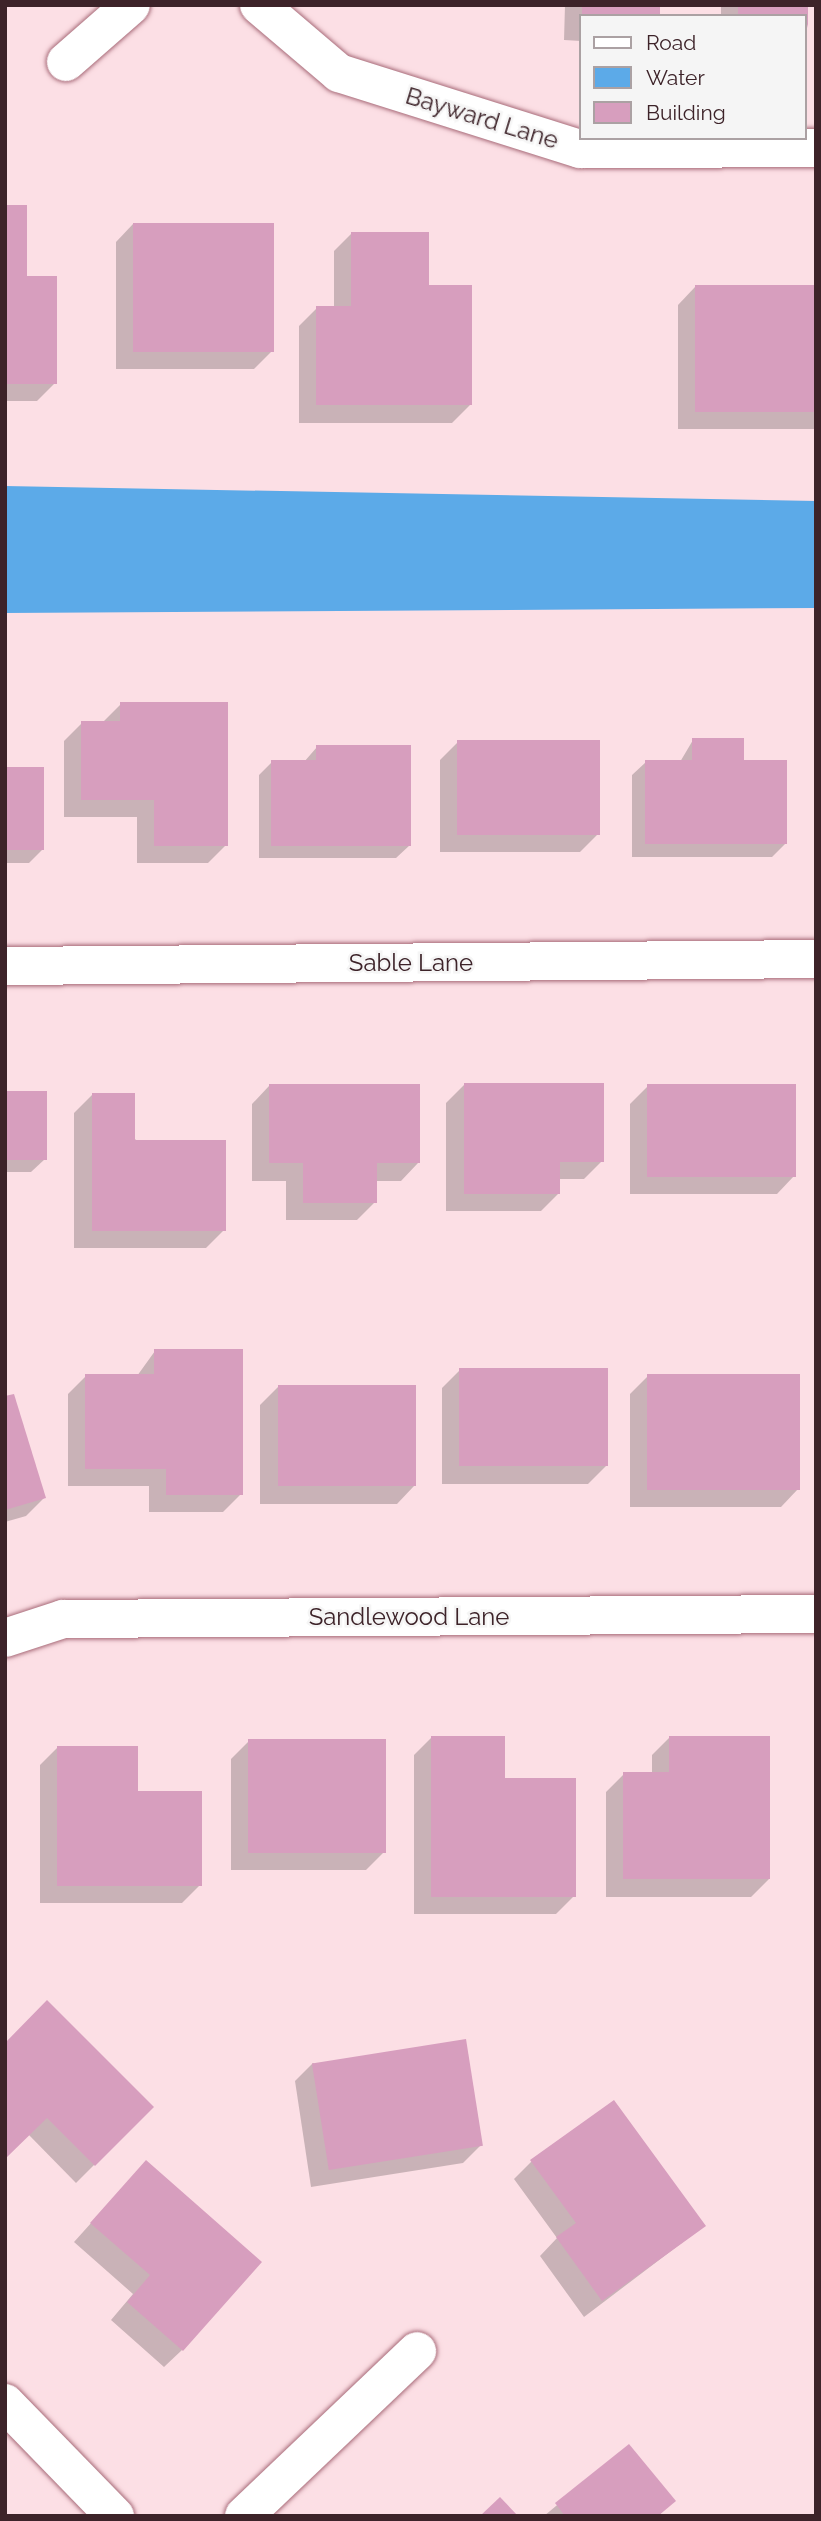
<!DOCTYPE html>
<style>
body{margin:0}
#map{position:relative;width:821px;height:2521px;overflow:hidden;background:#fcdfe5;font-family:Raleway,sans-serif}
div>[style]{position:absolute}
.water>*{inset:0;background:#5caae8}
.shadow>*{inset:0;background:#0003;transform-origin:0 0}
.building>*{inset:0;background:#d79ebe;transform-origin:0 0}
.roads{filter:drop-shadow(0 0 2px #a86b79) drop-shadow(0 0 2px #a86b79)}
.minor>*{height:38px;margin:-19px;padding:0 19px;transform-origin:19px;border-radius:19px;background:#fff}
span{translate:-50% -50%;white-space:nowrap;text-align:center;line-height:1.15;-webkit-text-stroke:5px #f5f5f5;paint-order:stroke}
.street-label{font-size:24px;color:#3d2329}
.frame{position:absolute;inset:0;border:7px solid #3d2329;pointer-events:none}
.legend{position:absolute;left:579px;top:14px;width:228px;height:126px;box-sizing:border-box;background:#f5f5f5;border:2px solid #aba1a3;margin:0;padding:9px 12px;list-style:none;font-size:21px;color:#3d2329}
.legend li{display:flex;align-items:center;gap:14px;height:35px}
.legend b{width:35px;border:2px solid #aba1a3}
</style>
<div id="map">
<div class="water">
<i style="clip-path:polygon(5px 486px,816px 501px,816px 608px,5px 613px)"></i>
</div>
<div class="shadow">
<i style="clip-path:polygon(565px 5px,658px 5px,581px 16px,581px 41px,564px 40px)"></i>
<i style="clip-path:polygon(721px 5px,806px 5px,806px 33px,805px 16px,721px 16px)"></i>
<i style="clip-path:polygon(5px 207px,55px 383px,37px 401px,5px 401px)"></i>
<i style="clip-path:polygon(133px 224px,272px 351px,254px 369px,116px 369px,116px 242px)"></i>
<i style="clip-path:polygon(352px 233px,427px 287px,470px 405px,452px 423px,299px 423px,299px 326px,317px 308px,334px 308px,334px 251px)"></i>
<i style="clip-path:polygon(695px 287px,816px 287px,816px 429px,678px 429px,678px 305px)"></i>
<i style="clip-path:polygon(121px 704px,226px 845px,208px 863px,137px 863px,137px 817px,64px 817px,64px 741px,82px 723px,103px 722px)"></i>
<i style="clip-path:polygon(693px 740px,742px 762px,786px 843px,772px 857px,632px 857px,632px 775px,646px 762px,680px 762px)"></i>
<i style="clip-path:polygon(458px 742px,598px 834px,580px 852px,440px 852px,440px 760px)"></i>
<i style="clip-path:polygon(317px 747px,410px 845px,396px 858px,259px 858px,259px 775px,272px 762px,304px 762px)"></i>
<i style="clip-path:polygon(5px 768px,42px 850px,29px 863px,5px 863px)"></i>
<i style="clip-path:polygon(464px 1085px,602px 1161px,584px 1179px,558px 1179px,558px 1194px,541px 1211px,446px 1211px,446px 1103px)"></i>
<i style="clip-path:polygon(269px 1086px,418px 1163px,401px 1181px,375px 1181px,375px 1202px,357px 1220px,286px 1220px,286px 1181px,252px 1181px,252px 1104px)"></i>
<i style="clip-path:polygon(648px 1086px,794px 1176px,777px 1194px,630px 1194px,630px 1104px)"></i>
<i style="clip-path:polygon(5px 1092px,45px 1159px,31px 1172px,5px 1172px)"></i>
<i style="clip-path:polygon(92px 1095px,224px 1230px,206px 1248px,74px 1248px,74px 1113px)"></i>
<i style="left:815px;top:1099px;width:1px;height:97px"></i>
<i style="clip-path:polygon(155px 1351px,241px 1494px,223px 1512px,149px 1512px,149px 1486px,68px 1486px,68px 1394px,86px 1376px,137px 1376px)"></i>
<i style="clip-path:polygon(460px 1370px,606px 1466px,588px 1484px,442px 1484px,442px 1388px)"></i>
<i style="clip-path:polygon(648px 1376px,798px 1489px,781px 1507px,630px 1507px,630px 1394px)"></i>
<i style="clip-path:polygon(278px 1387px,414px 1486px,397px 1504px,260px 1504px,260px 1405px)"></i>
<i style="clip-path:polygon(5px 1398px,44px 1498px,26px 1516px,5px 1522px)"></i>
<i style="clip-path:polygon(432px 1737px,503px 1780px,574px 1896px,556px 1914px,414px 1914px,414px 1755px)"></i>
<i style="clip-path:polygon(670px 1737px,769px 1879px,751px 1897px,606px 1897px,606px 1792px,624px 1774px,652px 1774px,652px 1755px)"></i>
<i style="clip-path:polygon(249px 1741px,384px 1852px,366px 1870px,231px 1870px,231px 1759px)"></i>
<i style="clip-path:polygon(58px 1747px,136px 1793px,200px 1885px,182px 1903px,40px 1903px,40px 1765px)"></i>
<i style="clip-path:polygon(5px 2045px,152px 2107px,76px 2183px,28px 2134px)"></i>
<i style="clip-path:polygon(313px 2063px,481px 2145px,463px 2163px,311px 2187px,295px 2081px)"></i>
<i style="clip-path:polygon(532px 2161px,704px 2226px,584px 2317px,540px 2256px,557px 2238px,514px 2179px)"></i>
<i style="clip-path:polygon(146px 2162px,182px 2350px,164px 2367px,111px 2320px,133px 2294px,74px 2242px)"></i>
<i style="clip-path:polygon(628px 2446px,674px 2501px,658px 2516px,544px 2516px)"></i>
</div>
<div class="building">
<i style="left:582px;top:5px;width:78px;height:11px"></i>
<i style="clip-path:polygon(738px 5px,808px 5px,808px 28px,805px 16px,738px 16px)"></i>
<i style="clip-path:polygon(5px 205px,27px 205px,27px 276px,57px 276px,57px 384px,5px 384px)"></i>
<i style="left:133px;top:223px;width:141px;height:129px"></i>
<i style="clip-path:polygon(351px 232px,429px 232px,429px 285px,472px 285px,472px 405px,316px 405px,316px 306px,351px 306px)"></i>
<i style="left:695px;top:285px;width:121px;height:127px"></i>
<i style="clip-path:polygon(120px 702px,228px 702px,228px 846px,154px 846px,154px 800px,81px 800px,81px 721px,120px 721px)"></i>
<i style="clip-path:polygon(692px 738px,744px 738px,744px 760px,787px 760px,787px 844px,645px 844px,645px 760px,692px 760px)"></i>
<i style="left:457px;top:740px;width:143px;height:95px"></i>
<i style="clip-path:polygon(316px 745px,411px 745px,411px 846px,271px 846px,271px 760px,316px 760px)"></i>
<i style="left:5px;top:767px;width:39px;height:83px"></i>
<i style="clip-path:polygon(464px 1083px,604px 1083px,604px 1162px,560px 1162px,560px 1194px,464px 1194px)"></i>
<i style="clip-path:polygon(269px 1084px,420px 1084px,420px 1163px,377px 1163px,377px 1203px,303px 1203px,303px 1163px,269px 1163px)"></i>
<i style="left:647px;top:1084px;width:149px;height:93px"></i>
<i style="left:5px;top:1091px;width:42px;height:69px"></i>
<i style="clip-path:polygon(92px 1093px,135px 1093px,135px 1140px,226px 1140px,226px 1231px,92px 1231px)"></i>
<i style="clip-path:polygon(154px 1349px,243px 1349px,243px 1495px,166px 1495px,166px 1469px,85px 1469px,85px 1374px,154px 1374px)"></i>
<i style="left:459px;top:1368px;width:149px;height:98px"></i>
<i style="left:647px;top:1374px;width:153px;height:116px"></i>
<i style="left:278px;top:1385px;width:138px;height:101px"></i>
<i style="clip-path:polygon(14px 1394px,46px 1498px,5px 1510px,5px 1396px)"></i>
<i style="clip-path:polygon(431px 1736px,505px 1736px,505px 1778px,576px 1778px,576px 1897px,431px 1897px)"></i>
<i style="clip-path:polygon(669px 1736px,770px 1736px,770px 1879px,623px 1879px,623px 1772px,669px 1772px)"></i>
<i style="left:248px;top:1739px;width:138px;height:114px"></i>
<i style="clip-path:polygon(57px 1746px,138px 1746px,138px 1791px,202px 1791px,202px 1886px,57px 1886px)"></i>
<i style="clip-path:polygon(47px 2000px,154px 2107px,95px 2166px,47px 2118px,5px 2159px,5px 2043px)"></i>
<i style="left:466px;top:2039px;width:108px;height:156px;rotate:81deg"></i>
<i style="clip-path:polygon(614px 2100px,706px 2226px,602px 2301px,556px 2237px,576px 2223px,530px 2160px)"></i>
<i style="clip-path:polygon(146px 2160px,262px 2262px,183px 2351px,127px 2302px,150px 2275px,90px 2223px)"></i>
<i style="clip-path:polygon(629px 2444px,676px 2501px,658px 2516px,565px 2516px,555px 2503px)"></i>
<i style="clip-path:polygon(500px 2497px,518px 2516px,480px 2516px)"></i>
</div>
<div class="roads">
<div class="minor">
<i style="left:259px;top:5px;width:105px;rotate:40.4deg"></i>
<i style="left:339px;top:73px;width:253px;rotate:17.5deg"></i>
<i style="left:580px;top:149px;width:236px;rotate:-0.2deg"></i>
<i style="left:66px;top:62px;width:86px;rotate:-41.2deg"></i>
<i style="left:5px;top:966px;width:811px;rotate:-0.49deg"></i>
<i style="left:5px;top:1638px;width:61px;rotate:-18.1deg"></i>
<i style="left:63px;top:1619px;width:753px;rotate:-0.38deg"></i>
<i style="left:5px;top:2403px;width:158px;rotate:45.8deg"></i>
<i style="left:244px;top:2516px;width:239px;rotate:-43.6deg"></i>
</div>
</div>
<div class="street-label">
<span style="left:482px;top:118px;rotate:17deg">Bayward Lane</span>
<span style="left:411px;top:963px">Sable Lane</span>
<span style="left:409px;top:1617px">Sandlewood Lane</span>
</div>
<div class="frame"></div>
<ul class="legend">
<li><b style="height:9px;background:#fff"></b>Road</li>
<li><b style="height:19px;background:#5caae8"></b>Water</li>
<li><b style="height:19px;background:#d79ebe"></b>Building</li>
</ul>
</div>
